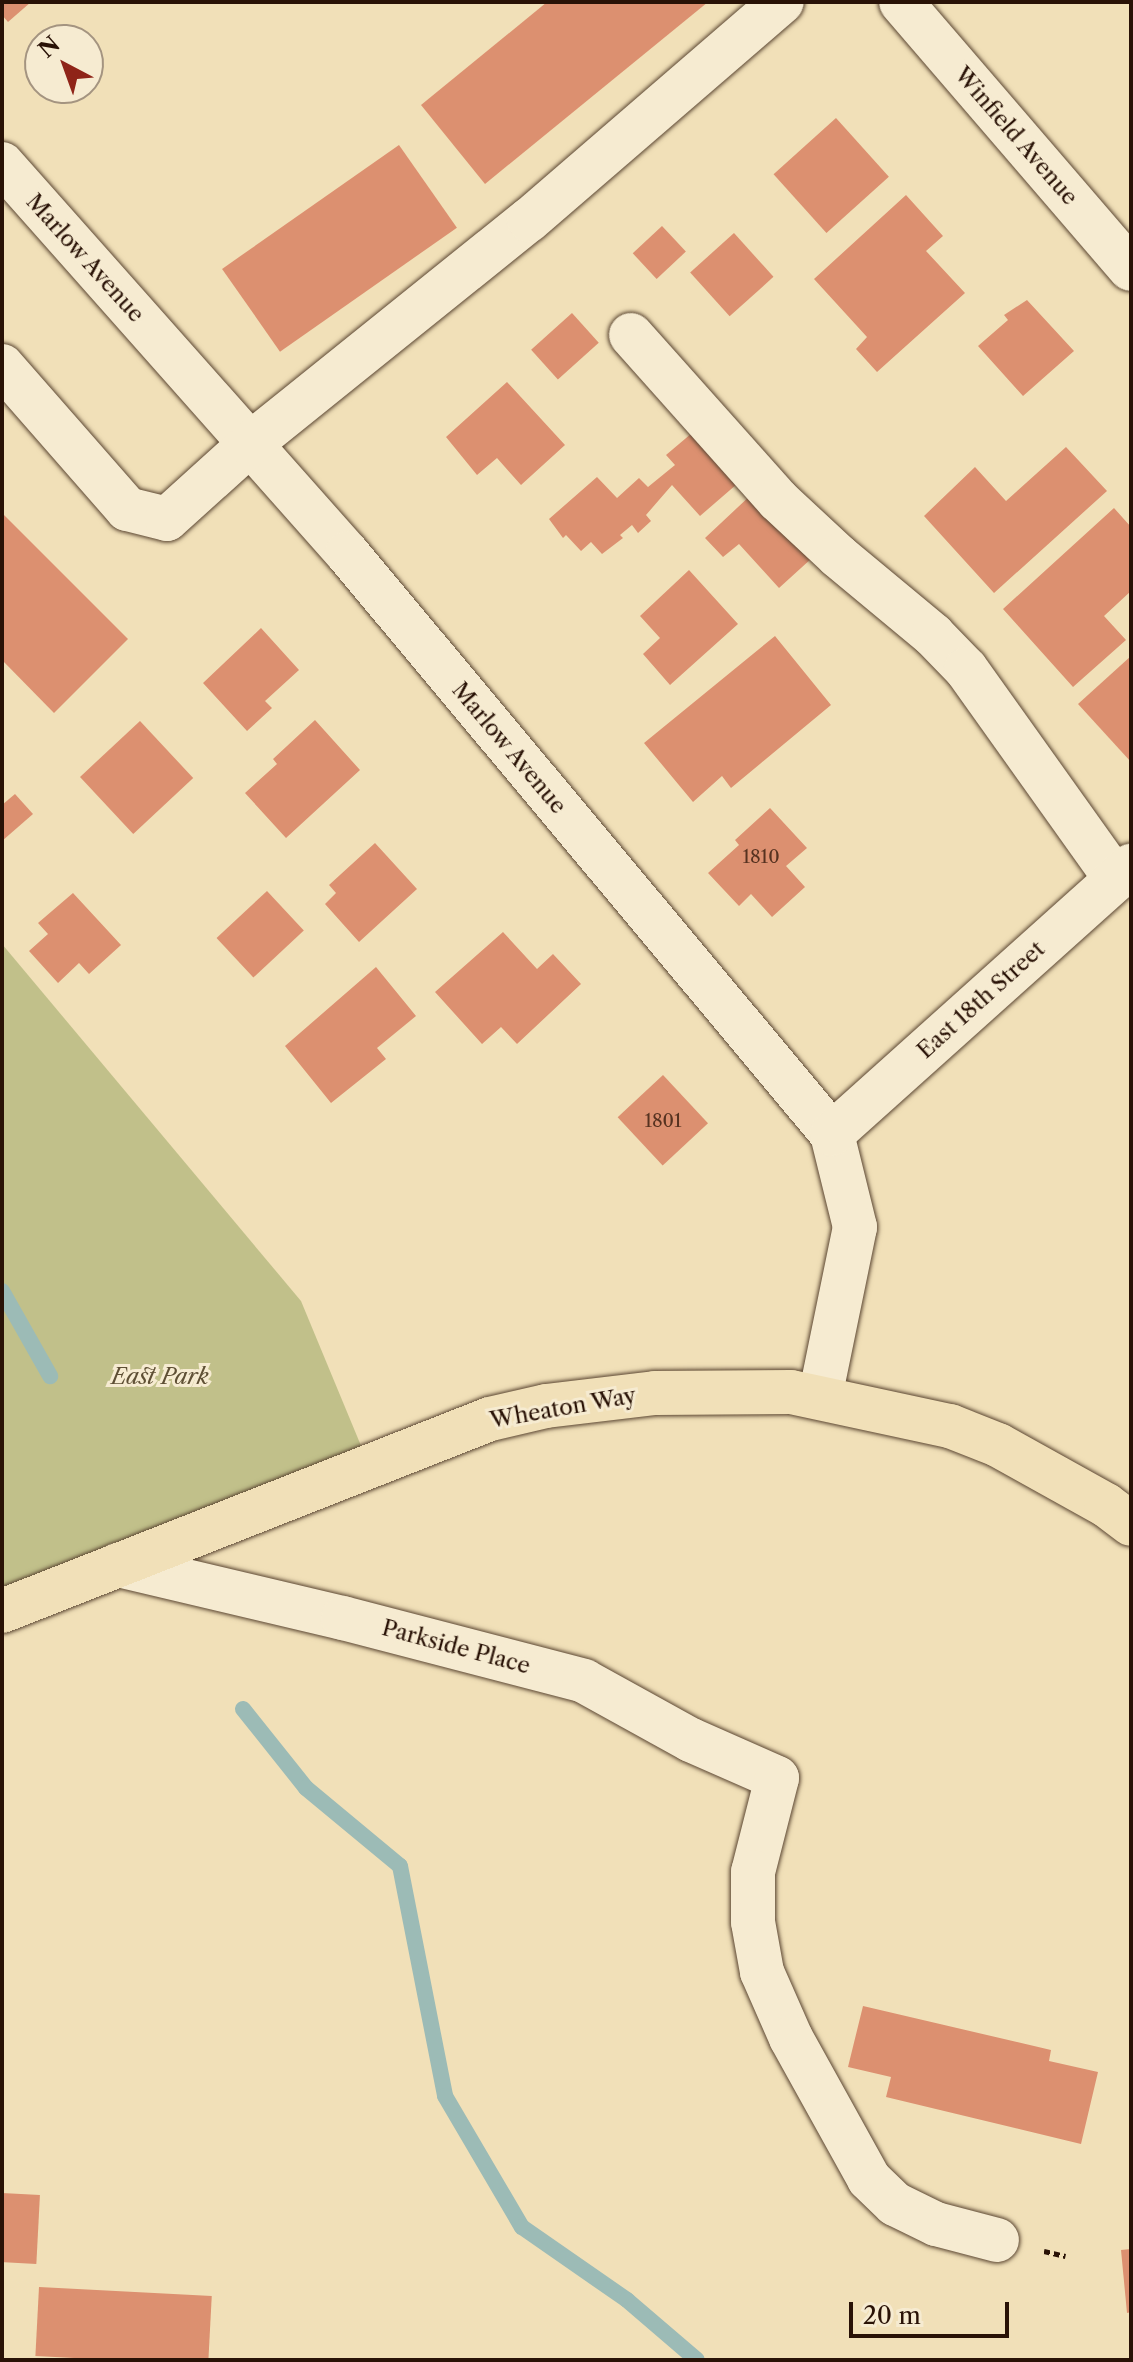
<!DOCTYPE html>
<style>
body{margin:0}
#map{position:relative;width:1133px;height:2362px;overflow:hidden;background:#f1e0b8;font-family:"Libre Caslon Text",serif}
div>[style]{position:absolute}
.green>*{inset:0;background:#c1c08a}
.stream>*{height:16px;margin:-8px;padding:0 8px;transform-origin:8px;border-radius:8px;background:#9cbbb6}
.building>*{inset:0;background:#dc9070;transform-origin:0 0}
.path>*{height:5px;margin-top:-2.5px;transform-origin:0;background:repeating-linear-gradient(90deg,#291206 0 6px,transparent 0 10px)}
.roads{filter:drop-shadow(0 0 2px #5b4632) drop-shadow(0 0 2px #5b4632)}
.minor>*{height:44px;margin:-22px;padding:0 22px;transform-origin:22px;border-radius:22px;background:#f6ebd1}
.major>*{height:44px;margin:-22px;padding:0 22px;transform-origin:22px;border-radius:22px;background:#f1e0b8}
span{translate:-50% -50%;white-space:nowrap;text-align:center;line-height:1.15;-webkit-text-stroke:6px #f6ebd1;paint-order:stroke}
.number-label{font-size:18px;color:#563220}
.number-label span{-webkit-text-stroke-width:0}
.street-label{font-size:22px;color:#291206}
.park-label{font-size:22px;color:#5e4f34;font-style:italic}
.frame{position:absolute;inset:0;border:4px solid #291206;pointer-events:none}
.north{position:absolute;left:24px;top:24px;width:80px;height:80px;box-sizing:border-box;background:#f6ebd1;border:2px solid #a49480;border-radius:50%;rotate:319deg;font-size:22px;font-weight:700;line-height:32px;text-align:center;color:#291206}
.north::after{content:'';display:block;margin:auto;width:28px;height:36px;background:#8f2418;clip-path:polygon(50% 0,100% 100%,50% 72%,0 100%)}
.scale{position:absolute;left:849px;top:2302px;width:160px;height:36px;box-sizing:border-box;border:4px solid #291206;border-top:0;padding-left:10px;font-size:24px;line-height:28px;white-space:nowrap;color:#291206;-webkit-text-stroke:6px #f6ebd1;paint-order:stroke}
</style>
<div id="map">
<div class="green">
<i style="clip-path:polygon(2px 944px,301px 1301px,369px 1465px,2px 1611px)"></i>
</div>
<div class="stream">
<i style="left:2px;top:1291px;width:98px;rotate:60.5deg"></i>
<i style="left:243px;top:1709px;width:101px;rotate:51.4deg"></i>
<i style="left:306px;top:1788px;width:122px;rotate:39.7deg"></i>
<i style="left:400px;top:1866px;width:234px;rotate:78.9deg"></i>
<i style="left:445px;top:2096px;width:152px;rotate:59.6deg"></i>
<i style="left:522px;top:2227px;width:128px;rotate:34.8deg"></i>
<i style="left:627px;top:2300px;width:92px;rotate:40.6deg"></i>
</div>
<div class="building">
<i style="clip-path:polygon(2px 2px,31px 2px,8px 22px,2px 15px)"></i>
<i style="clip-path:polygon(547px 2px,708px 2px,485px 184px,421px 105px)"></i>
<i style="left:836px;top:118px;width:79px;height:84px;rotate:48deg"></i>
<i style="left:399px;top:145px;width:101px;height:216px;rotate:55deg"></i>
<i style="clip-path:polygon(906px 195px,943px 236px,926px 251px,965px 293px,877px 372px,856px 349px,867px 337px,814px 279px)"></i>
<i style="left:662px;top:226px;width:35px;height:40px;rotate:47deg"></i>
<i style="left:734px;top:233px;width:59px;height:59px;rotate:48deg"></i>
<i style="clip-path:polygon(1027px 300px,1074px 351px,1023px 396px,978px 346px,1008px 320px,1004px 315px)"></i>
<i style="left:572px;top:313px;width:40px;height:55px;rotate:48deg"></i>
<i style="clip-path:polygon(507px 382px,565px 445px,521px 485px,497px 458px,477px 475px,446px 437px)"></i>
<i style="clip-path:polygon(692px 433px,737px 484px,700px 516px,672px 485px,646px 515px,651px 521px,638px 533px,632px 525px,620px 535px,623px 538px,602px 554px,591px 542px,581px 551px,566px 535px,563px 538px,549px 519px,597px 477px,617px 498px,639px 478px,648px 487px,675px 465px,666px 455px)"></i>
<i style="clip-path:polygon(1066px 447px,1107px 491px,994px 593px,924px 516px,975px 467px,1006px 501px)"></i>
<i style="clip-path:polygon(753px 493px,812px 558px,779px 588px,739px 544px,723px 557px,705px 538px)"></i>
<i style="clip-path:polygon(1114px 508px,1131px 527px,1131px 591px,1104px 616px,1126px 640px,1073px 687px,1003px 609px)"></i>
<i style="clip-path:polygon(2px 513px,128px 639px,54px 713px,2px 660px)"></i>
<i style="clip-path:polygon(689px 570px,738px 624px,670px 685px,643px 654px,660px 638px,640px 616px)"></i>
<i style="clip-path:polygon(261px 628px,299px 670px,265px 701px,272px 708px,247px 731px,203px 683px)"></i>
<i style="clip-path:polygon(775px 636px,831px 705px,731px 788px,722px 776px,693px 802px,644px 743px)"></i>
<i style="clip-path:polygon(1131px 656px,1131px 762px,1078px 704px)"></i>
<i style="clip-path:polygon(315px 720px,360px 770px,286px 838px,245px 793px,277px 764px,273px 759px)"></i>
<i style="left:140px;top:721px;width:78px;height:82px;rotate:47deg"></i>
<i style="clip-path:polygon(15px 794px,33px 814px,2px 841px,2px 805px)"></i>
<i style="clip-path:polygon(770px 808px,807px 848px,786px 866px,805px 887px,772px 917px,751px 894px,739px 906px,708px 873px,739px 845px,735px 840px)"></i>
<i style="clip-path:polygon(375px 843px,417px 889px,359px 942px,325px 904px,336px 893px,329px 885px)"></i>
<i style="left:267px;top:891px;width:54px;height:69px;rotate:47deg"></i>
<i style="clip-path:polygon(73px 893px,121px 945px,89px 974px,79px 963px,58px 983px,29px 951px,48px 934px,38px 923px)"></i>
<i style="clip-path:polygon(503px 932px,537px 969px,553px 954px,581px 984px,517px 1044px,501px 1027px,482px 1044px,435px 992px)"></i>
<i style="clip-path:polygon(376px 967px,416px 1016px,377px 1048px,386px 1059px,331px 1103px,285px 1046px)"></i>
<i style="left:663px;top:1075px;width:66px;height:62px;rotate:47deg"></i>
<i style="clip-path:polygon(863px 2006px,1051px 2050px,1049px 2061px,1098px 2072px,1081px 2144px,886px 2097px,891px 2077px,848px 2067px)"></i>
<i style="left:2px;top:2193px;width:38px;height:69px;rotate:3deg"></i>
<i style="clip-path:polygon(1131px 2249px,1131px 2312px,1127px 2313px,1121px 2250px)"></i>
<i style="left:39px;top:2287px;width:173px;height:69px;rotate:3deg"></i>
</div>
<div class="path">
<i style="left:1044px;top:2251px;width:22px;rotate:13deg"></i>
</div>
<div class="roads">
<div class="minor">
<i style="left:901px;top:2px;width:352px;rotate:49.3deg"></i>
<i style="left:2px;top:164px;width:520px;rotate:48.43deg"></i>
<i style="left:347px;top:553px;width:757px;rotate:50.15deg"></i>
<i style="left:832px;top:1134px;width:96px;rotate:76.1deg"></i>
<i style="left:855px;top:1227px;width:174px;rotate:101.6deg"></i>
<i style="left:631px;top:335px;width:221px;rotate:48.3deg"></i>
<i style="left:778px;top:500px;width:82px;rotate:43deg"></i>
<i style="left:838px;top:556px;width:124px;rotate:39.7deg"></i>
<i style="left:933px;top:635px;width:47px;rotate:45.9deg"></i>
<i style="left:966px;top:669px;width:258px;rotate:54.5deg"></i>
<i style="left:2px;top:366px;width:190px;rotate:48.8deg"></i>
<i style="left:127px;top:509px;width:41px;rotate:14deg"></i>
<i style="left:167px;top:519px;width:112px;rotate:-42.1deg"></i>
<i style="left:250px;top:444px;width:358px;rotate:-38.8deg"></i>
<i style="left:529px;top:220px;width:334px;rotate:-40.8deg"></i>
<i style="left:832px;top:1134px;width:402px;rotate:-41.9deg"></i>
<i style="left:118px;top:1565px;width:231px;rotate:13.3deg"></i>
<i style="left:343px;top:1618px;width:249px;rotate:14.6deg"></i>
<i style="left:584px;top:1681px;width:122px;rotate:28.9deg"></i>
<i style="left:691px;top:1740px;width:94px;rotate:23.8deg"></i>
<i style="left:777px;top:1778px;width:97px;rotate:104.3deg"></i>
<i style="left:753px;top:1872px;width:50px;rotate:90deg"></i>
<i style="left:753px;top:1922px;width:51px;rotate:79.8deg"></i>
<i style="left:762px;top:1972px;width:72px;rotate:66.3deg"></i>
<i style="left:791px;top:2038px;width:161px;rotate:61deg"></i>
<i style="left:869px;top:2179px;width:36px;rotate:44deg"></i>
<i style="left:895px;top:2204px;width:46px;rotate:26deg"></i>
<i style="left:936px;top:2224px;width:63px;rotate:14.7deg"></i>
</div>
<div class="major">
<i style="left:2px;top:1611px;width:524px;rotate:-21.48deg"></i>
<i style="left:490px;top:1419px;width:57px;rotate:-13.1deg"></i>
<i style="left:546px;top:1406px;width:110px;rotate:-6.8deg"></i>
<i style="left:655px;top:1393px;width:136px;rotate:-0.4deg"></i>
<i style="left:791px;top:1392px;width:163px;rotate:12.1deg"></i>
<i style="left:950px;top:1426px;width:52px;rotate:21.6deg"></i>
<i style="left:998px;top:1445px;width:124px;rotate:29.1deg"></i>
<i style="left:1106px;top:1505px;width:31px;rotate:37deg"></i>
</div>
</div>
<div class="number-label">
<span style="left:761px;top:857px">1810</span>
<span style="left:663px;top:1121px">1801</span>
</div>
<div class="street-label">
<span style="left:1016px;top:136px;rotate:49deg">Winfield Avenue</span>
<span style="left:85px;top:258px;rotate:48deg">Marlow Avenue</span>
<span style="left:509px;top:748px;rotate:50deg">Marlow Avenue</span>
<span style="left:981px;top:1000px;rotate:-42deg">East 18th Street</span>
<span style="left:563px;top:1408px;rotate:-10deg">Wheaton Way</span>
<span style="left:456px;top:1647px;rotate:15deg">Parkside Place</span>
</div>
<div class="park-label">
<span style="left:160px;top:1377px">East Park</span>
</div>
<div class="frame"></div>
<div class="north">N</div>
<div class="scale">20 m</div>
</div>
